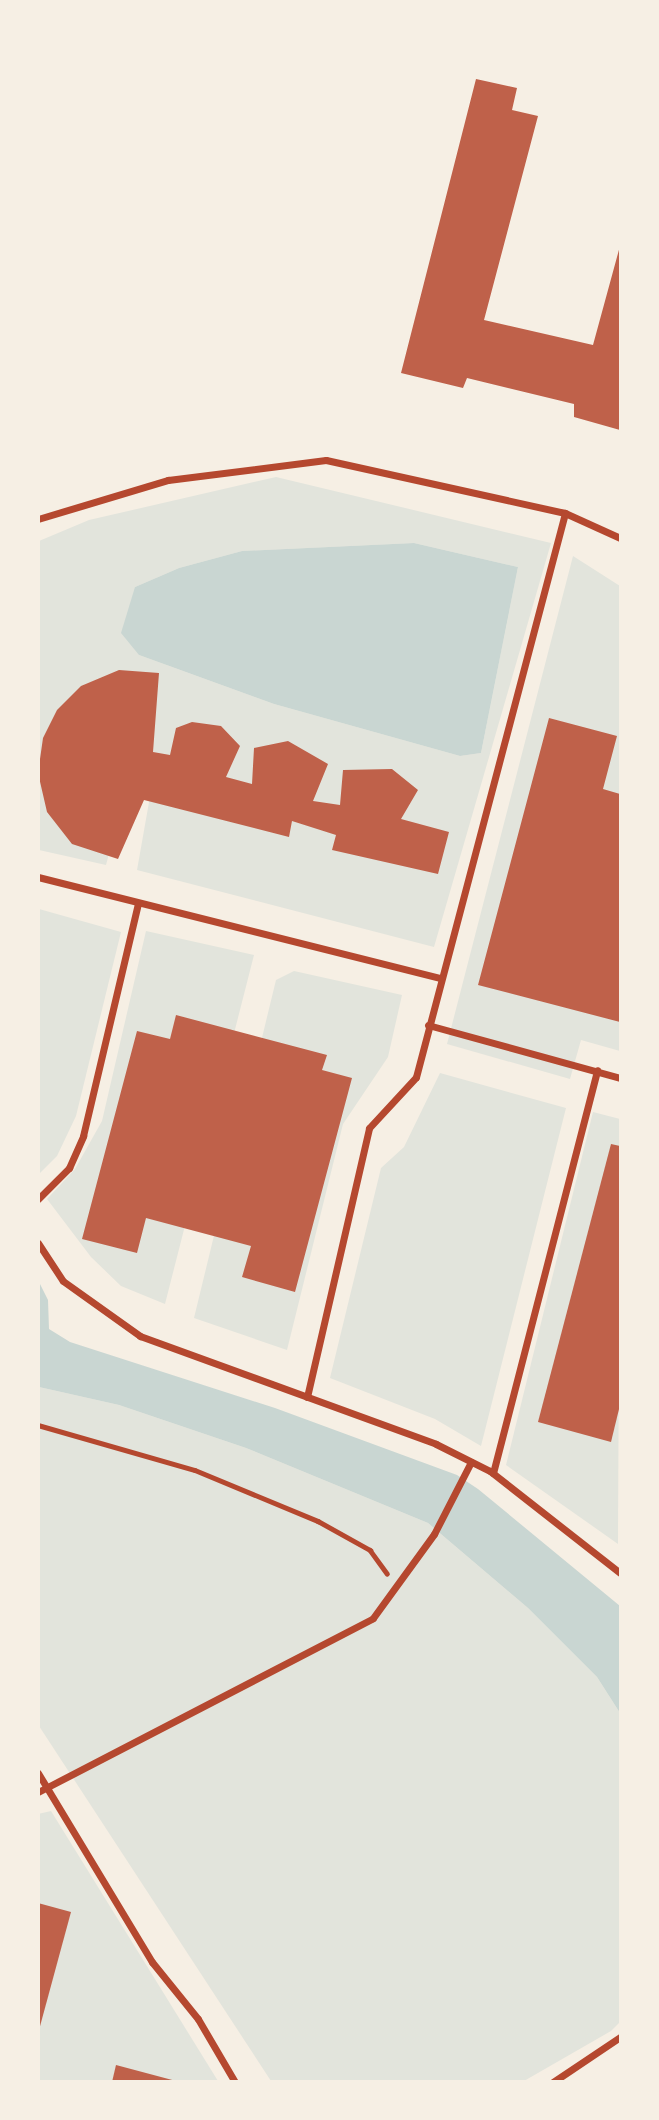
<!DOCTYPE html>
<style>
body{margin:0}
#map{position:relative;width:659px;height:2120px;overflow:hidden;background:#f6efe4;font-family:Overpass,sans-serif}
div>[style]{position:absolute}
.green>*{inset:0;background:#e2e4dc}
.water>*{inset:0;background:#c9d6d2}
.building>*{inset:0;background:#bf614a}
.path>*{height:4.5px;margin:-2.25px;padding:0 2.25px;transform-origin:2.25px;border-radius:2.25px;background:#b5482f}
.minor>*{height:7px;margin:-3.5px;padding:0 3.5px;transform-origin:3.5px;border-radius:3.5px;background:#b5482f}
span{translate:-50% -50%;white-space:nowrap;text-align:center;line-height:1.15;-webkit-text-stroke:5px #f6efe4;paint-order:stroke}
.frame{position:absolute;inset:0;border:40px solid #f6efe4;pointer-events:none}
</style>
<div id="map">
<div class="green">
<i style="clip-path:polygon(evenodd,276px 477px,551px 543px,434px 947px,137px 870px,151px 791px,127px 785px,106px 865px,39px 850px,39px 541px,89px 520px,276px 477px,414px 543px,518px 567px,481px 753px,460px 756px,274px 704px,139px 655px,135px 587px,179px 568px,242px 551px,414px 543px)"></i>
<i style="clip-path:polygon(573px 556px,620px 586px,620px 1051px,581px 1040px,570px 1079px,447px 1044px)"></i>
<i style="clip-path:polygon(39px 909px,121px 932px,76px 1116px,57px 1156px,39px 1174px)"></i>
<i style="clip-path:polygon(146px 931px,254px 955px,165px 1304px,121px 1286px,91px 1257px,47px 1199px,75px 1169px,102px 1121px)"></i>
<i style="clip-path:polygon(294px 971px,402px 995px,388px 1057px,343px 1124px,287px 1350px,194px 1318px,276px 980px)"></i>
<i style="clip-path:polygon(440px 1073px,566px 1108px,481px 1446px,435px 1419px,330px 1378px,381px 1168px,404px 1147px)"></i>
<i style="clip-path:polygon(593px 1112px,620px 1119px,618px 1544px,506px 1465px)"></i>
<i style="clip-path:polygon(39px 1387px,119px 1405px,246px 1448px,428px 1523px,528px 1608px,597px 1677px,620px 1713px,620px 2022px,611px 2031px,524px 2081px,271px 2081px,39px 1726px)"></i>
<i style="clip-path:polygon(51px 1811px,218px 2081px,39px 2081px,38px 1814px)"></i>
</div>
<div class="water">
<i style="clip-path:polygon(414px 543px,518px 567px,481px 753px,460px 756px,274px 704px,139px 655px,121px 633px,135px 587px,179px 568px,242px 551px)"></i>
<i style="clip-path:polygon(38px 1280px,48px 1300px,49px 1329px,70px 1342px,275px 1408px,457px 1475px,478px 1489px,620px 1606px,620px 1713px,597px 1677px,528px 1608px,428px 1523px,246px 1448px,119px 1405px,39px 1387px)"></i>
</div>
<div class="building">
<i style="clip-path:polygon(476px 79px,517px 88px,512px 110px,538px 116px,484px 320px,593px 345px,620px 246px,620px 430px,574px 417px,574px 404px,467px 378px,463px 388px,401px 373px)"></i>
<i style="clip-path:polygon(119px 670px,159px 673px,153px 752px,170px 755px,176px 728px,192px 722px,221px 726px,240px 746px,226px 777px,252px 784px,254px 748px,288px 741px,328px 764px,313px 801px,340px 805px,343px 770px,392px 769px,418px 790px,401px 819px,449px 832px,438px 874px,332px 850px,336px 835px,292px 821px,289px 837px,144px 800px,118px 859px,72px 844px,47px 812px,38px 773px,43px 738px,57px 710px,81px 686px)"></i>
<i style="clip-path:polygon(549px 718px,617px 736px,603px 789px,620px 794px,620px 1022px,478px 985px)"></i>
<i style="clip-path:polygon(176px 1015px,327px 1055px,322px 1070px,352px 1078px,295px 1292px,242px 1277px,251px 1246px,146px 1218px,137px 1253px,82px 1239px,137px 1031px,170px 1039px)"></i>
<i style="clip-path:polygon(611px 1144px,620px 1146px,620px 1405px,611px 1442px,538px 1422px)"></i>
<i style="clip-path:polygon(38px 1903px,71px 1912px,39px 2030px,38px 2030px)"></i>
<i style="clip-path:polygon(116px 2065px,176px 2081px,176px 2082px,112px 2082px)"></i>
</div>
<div class="path">
<i style="left:38px;top:1425px;width:163px;rotate:16deg"></i>
<i style="left:195px;top:1470px;width:133px;rotate:22.5deg"></i>
<i style="left:318px;top:1521px;width:60px;rotate:29.1deg"></i>
<i style="left:370px;top:1550px;width:29px;rotate:54deg"></i>
</div>
<div class="minor">
<i style="left:38px;top:519px;width:136px;rotate:-16.7deg"></i>
<i style="left:168px;top:480px;width:159px;rotate:-7.2deg"></i>
<i style="left:326px;top:460px;width:245px;rotate:12.5deg"></i>
<i style="left:565px;top:513px;width:60px;rotate:24.4deg"></i>
<i style="left:38px;top:877px;width:415px;rotate:14.1deg"></i>
<i style="left:428px;top:1025px;width:199px;rotate:15.4deg"></i>
<i style="left:38px;top:1199px;width:44px;rotate:-45deg"></i>
<i style="left:69px;top:1168px;width:35px;rotate:-66deg"></i>
<i style="left:83px;top:1136px;width:239px;rotate:-76.7deg"></i>
<i style="left:38px;top:1243px;width:45px;rotate:56.7deg"></i>
<i style="left:63px;top:1281px;width:95px;rotate:35.5deg"></i>
<i style="left:140px;top:1336px;width:315px;rotate:20deg"></i>
<i style="left:436px;top:1444px;width:60px;rotate:26.6deg"></i>
<i style="left:490px;top:1471px;width:165px;rotate:38.1deg"></i>
<i style="left:307px;top:1397px;width:276px;rotate:-77deg"></i>
<i style="left:369px;top:1128px;width:69px;rotate:-47.3deg"></i>
<i style="left:416px;top:1077px;width:583px;rotate:-75.2deg"></i>
<i style="left:493px;top:1473px;width:416px;rotate:-75.5deg"></i>
<i style="left:38px;top:1773px;width:221px;rotate:58.9deg"></i>
<i style="left:152px;top:1962px;width:73px;rotate:51.1deg"></i>
<i style="left:198px;top:2019px;width:73px;rotate:59.6deg"></i>
<i style="left:38px;top:1792px;width:377px;rotate:-27.4deg"></i>
<i style="left:373px;top:1618px;width:104px;rotate:-54deg"></i>
<i style="left:434px;top:1534px;width:81px;rotate:-62.8deg"></i>
<i style="left:553px;top:2082px;width:81px;rotate:-33.9deg"></i>
</div>
<div class="frame"></div>
</div>
